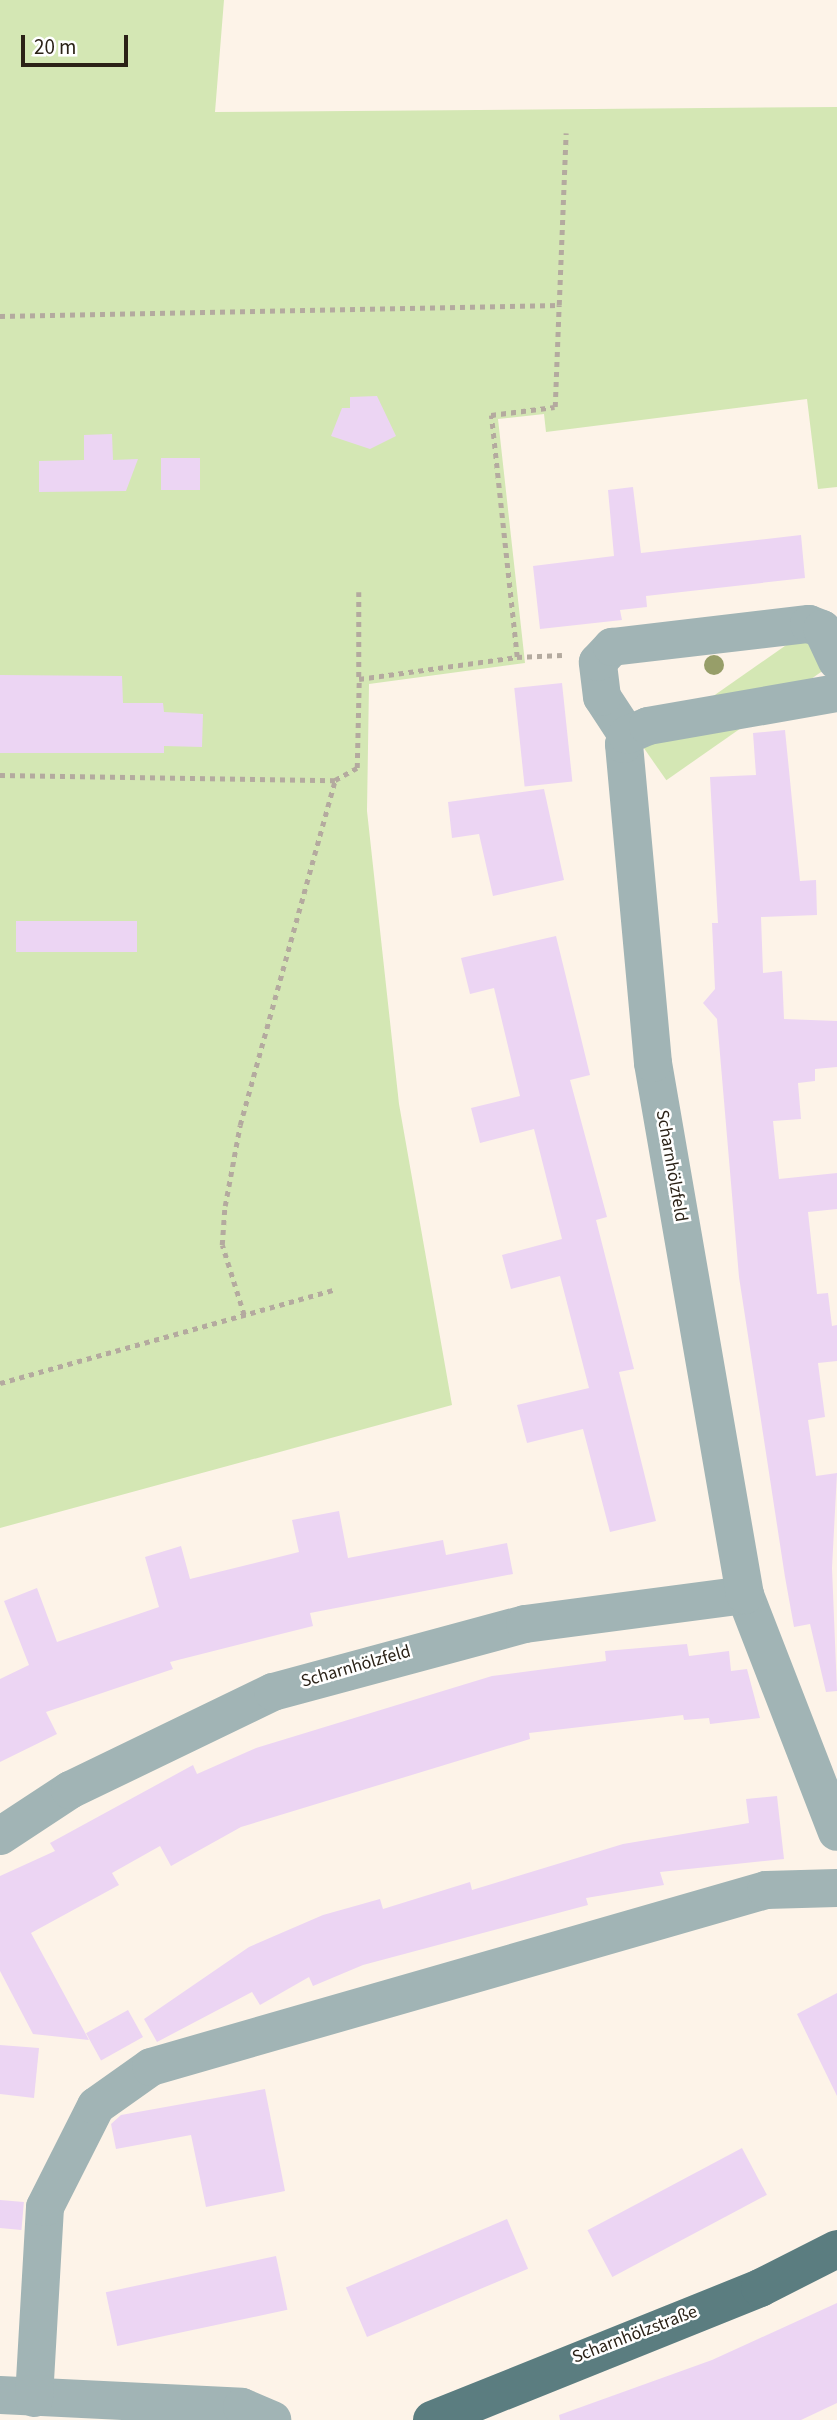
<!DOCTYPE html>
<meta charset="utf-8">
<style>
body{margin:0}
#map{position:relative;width:837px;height:2420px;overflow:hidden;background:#fdf3e8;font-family:"Source Sans 3",sans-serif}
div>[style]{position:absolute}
.green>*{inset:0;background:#d4e7b4;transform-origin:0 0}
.building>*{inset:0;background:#ecd5f3;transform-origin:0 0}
.path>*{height:4.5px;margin-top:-2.25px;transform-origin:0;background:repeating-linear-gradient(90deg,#b4aa9f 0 5px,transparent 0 10px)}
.minor>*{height:38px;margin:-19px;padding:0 19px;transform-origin:19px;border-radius:19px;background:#a1b4b5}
.major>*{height:38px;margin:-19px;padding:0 19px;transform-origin:19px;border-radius:19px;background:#5b7d80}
.trees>*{width:20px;height:20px;margin:-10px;border-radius:50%;background:#979e69}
span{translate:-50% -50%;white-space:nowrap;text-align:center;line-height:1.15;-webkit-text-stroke:5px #fff;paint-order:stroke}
.street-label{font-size:18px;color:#2b2217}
.scale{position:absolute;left:21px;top:35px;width:107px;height:32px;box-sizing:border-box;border:4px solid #2b2217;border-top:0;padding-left:9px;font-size:21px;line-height:24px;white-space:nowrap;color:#2b2217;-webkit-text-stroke:5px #fff;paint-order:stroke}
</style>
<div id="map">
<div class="green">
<i style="clip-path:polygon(0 0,224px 0,215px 112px,837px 107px,837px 487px,818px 489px,807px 399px,546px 432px,544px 414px,498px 419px,525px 663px,369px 684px,367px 811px,399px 1104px,452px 1405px,0 1528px)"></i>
<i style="left:802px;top:634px;width:42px;height:195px;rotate:55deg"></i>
</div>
<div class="building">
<i style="clip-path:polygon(377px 396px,396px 436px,370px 449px,331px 436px,342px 408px,350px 408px,350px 397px)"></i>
<i style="clip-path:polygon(112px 434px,113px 460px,138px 459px,126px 491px,39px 492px,39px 461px,84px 460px,84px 435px)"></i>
<i style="left:200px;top:458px;width:32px;height:39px;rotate:90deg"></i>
<i style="clip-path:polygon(633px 487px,641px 553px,801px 535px,805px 578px,646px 596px,647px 607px,620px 610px,622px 620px,540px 629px,533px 566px,614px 556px,608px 490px)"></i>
<i style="clip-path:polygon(0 675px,122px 676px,123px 703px,163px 703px,164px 712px,203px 714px,202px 747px,164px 746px,164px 753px,0 753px)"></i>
<i style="left:562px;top:683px;width:99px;height:48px;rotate:84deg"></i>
<i style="clip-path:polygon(785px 730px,800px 881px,816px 880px,817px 915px,761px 917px,763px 973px,782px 971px,784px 1019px,837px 1021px,837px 1067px,815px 1069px,815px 1081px,798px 1083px,801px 1119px,773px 1121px,779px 1179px,837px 1173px,837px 1209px,808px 1212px,817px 1294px,828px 1293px,832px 1326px,837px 1325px,837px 1361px,818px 1363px,825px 1417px,808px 1420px,816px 1476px,837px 1473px,832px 1568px,837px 1691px,826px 1692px,810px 1624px,794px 1627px,785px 1577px,739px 1277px,717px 1019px,703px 1003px,715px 989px,712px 923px,718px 923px,710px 777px,756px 775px,753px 733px)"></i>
<i style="clip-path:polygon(544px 789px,564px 880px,493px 896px,479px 834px,452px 838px,448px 802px)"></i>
<i style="left:16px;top:921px;width:121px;height:31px"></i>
<i style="clip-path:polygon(556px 936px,590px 1075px,570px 1080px,607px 1217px,596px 1220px,634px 1369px,619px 1372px,656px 1521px,610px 1532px,583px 1429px,527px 1443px,517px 1405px,589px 1388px,560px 1276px,511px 1289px,502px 1255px,562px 1239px,534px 1129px,480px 1143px,471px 1108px,520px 1096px,494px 988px,470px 994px,461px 958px)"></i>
<i style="clip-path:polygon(339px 1511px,348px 1558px,443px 1540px,446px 1555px,507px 1543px,513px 1574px,310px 1613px,313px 1626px,170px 1662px,173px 1669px,46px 1712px,57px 1734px,0 1762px,0 1679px,29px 1665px,4px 1601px,37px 1588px,57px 1642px,159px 1607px,145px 1557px,181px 1546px,190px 1579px,299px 1552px,292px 1520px)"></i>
<i style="clip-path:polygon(687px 1644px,689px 1656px,729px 1651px,731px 1671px,747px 1669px,760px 1718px,710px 1724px,709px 1718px,684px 1720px,683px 1715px,529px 1733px,530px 1739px,241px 1827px,171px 1866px,160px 1846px,112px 1873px,119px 1885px,31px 1933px,89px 2040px,33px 2034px,0 1971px,0 1876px,55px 1851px,50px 1843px,193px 1765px,197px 1774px,256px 1748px,492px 1676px,606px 1661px,605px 1651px)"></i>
<i style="clip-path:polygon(777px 1796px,784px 1859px,660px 1872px,664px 1885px,586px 1898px,588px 1905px,363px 1965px,313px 1986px,309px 1977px,260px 2005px,252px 1992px,157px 2042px,144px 2019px,249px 1947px,323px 1915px,380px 1899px,383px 1909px,470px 1882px,472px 1890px,623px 1844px,749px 1823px,746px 1799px)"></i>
<i style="clip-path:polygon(837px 1993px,837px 2096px,797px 2014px)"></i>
<i style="left:128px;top:2010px;width:31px;height:48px;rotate:61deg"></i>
<i style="clip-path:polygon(0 2045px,39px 2048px,34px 2098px,0 2094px)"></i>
<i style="clip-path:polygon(265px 2089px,285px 2191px,206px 2207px,191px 2135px,116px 2149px,111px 2124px,121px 2115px)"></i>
<i style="left:742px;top:2148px;width:53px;height:175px;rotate:62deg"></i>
<i style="left:0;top:2200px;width:24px;height:28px;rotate:5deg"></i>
<i style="left:507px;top:2219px;width:54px;height:175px;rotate:67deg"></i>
<i style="left:276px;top:2256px;width:55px;height:174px;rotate:78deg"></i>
<i style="clip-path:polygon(837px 2303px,837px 2403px,801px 2420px,560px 2420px,559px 2415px,712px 2360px)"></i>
</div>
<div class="path">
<i style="left:0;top:316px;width:559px;rotate:-1.13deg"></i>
<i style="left:559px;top:305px;width:172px;rotate:-87.7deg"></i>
<i style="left:359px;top:592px;width:87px;rotate:90deg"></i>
<i style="left:359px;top:679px;width:160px;rotate:-7.9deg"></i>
<i style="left:517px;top:657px;width:243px;rotate:-96.1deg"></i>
<i style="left:491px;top:415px;width:64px;rotate:-7.1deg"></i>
<i style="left:555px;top:407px;width:102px;rotate:-87.8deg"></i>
<i style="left:517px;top:657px;width:45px;rotate:-2.5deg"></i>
<i style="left:0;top:775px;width:335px;rotate:0.9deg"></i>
<i style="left:335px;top:780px;width:25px;rotate:-29deg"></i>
<i style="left:357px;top:768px;width:89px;rotate:-88.7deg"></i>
<i style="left:244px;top:1315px;width:73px;rotate:-107.4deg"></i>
<i style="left:222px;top:1245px;width:39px;rotate:-86deg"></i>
<i style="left:225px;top:1206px;width:82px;rotate:-79.5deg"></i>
<i style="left:240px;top:1125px;width:358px;rotate:-74.6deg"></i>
<i style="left:0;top:1383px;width:347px;rotate:-15.6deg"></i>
</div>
<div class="minor">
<i style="left:627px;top:735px;width:45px;rotate:-123.3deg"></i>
<i style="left:602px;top:697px;width:35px;rotate:-97deg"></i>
<i style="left:598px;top:662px;width:21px;rotate:-47deg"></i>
<i style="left:612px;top:647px;width:198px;rotate:-6.7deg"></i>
<i style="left:809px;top:624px;width:14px;rotate:21deg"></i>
<i style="left:822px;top:629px;width:35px;rotate:65deg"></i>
<i style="left:745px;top:1595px;width:254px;rotate:68.8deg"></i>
<i style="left:0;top:1836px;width:84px;rotate:-33.3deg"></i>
<i style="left:70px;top:1790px;width:225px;rotate:-25.8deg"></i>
<i style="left:273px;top:1692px;width:261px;rotate:-15.1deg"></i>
<i style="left:525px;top:1624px;width:222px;rotate:-7.5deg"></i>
<i style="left:745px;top:1595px;width:540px;rotate:-99.81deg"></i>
<i style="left:653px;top:1063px;width:320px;rotate:-95.2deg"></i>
<i style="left:624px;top:744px;width:9px;rotate:-72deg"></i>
<i style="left:627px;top:735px;width:23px;rotate:-23deg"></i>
<i style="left:648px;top:726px;width:192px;rotate:-9.9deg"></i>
<i style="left:0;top:2395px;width:242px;rotate:2.8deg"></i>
<i style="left:242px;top:2407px;width:33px;rotate:23deg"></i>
<i style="left:34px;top:2398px;width:191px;rotate:-86.7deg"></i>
<i style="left:45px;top:2207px;width:113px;rotate:-63.2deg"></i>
<i style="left:96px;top:2106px;width:67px;rotate:-35.3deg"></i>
<i style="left:151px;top:2067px;width:640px;rotate:-16.06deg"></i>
<i style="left:766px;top:1890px;width:71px;rotate:-1.6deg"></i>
</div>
<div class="major">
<i style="left:432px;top:2420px;width:354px;rotate:-21.9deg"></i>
<i style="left:760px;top:2288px;width:86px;rotate:-26.9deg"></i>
</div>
<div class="trees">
<i style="left:714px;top:665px"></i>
</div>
<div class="street-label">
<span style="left:671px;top:1166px;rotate:80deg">Scharnhölzfeld</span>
<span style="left:356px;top:1667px;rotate:-16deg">Scharnhölzfeld</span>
<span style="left:635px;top:2335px;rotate:-21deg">Scharnhölzstraße</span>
</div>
<div class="scale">20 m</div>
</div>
